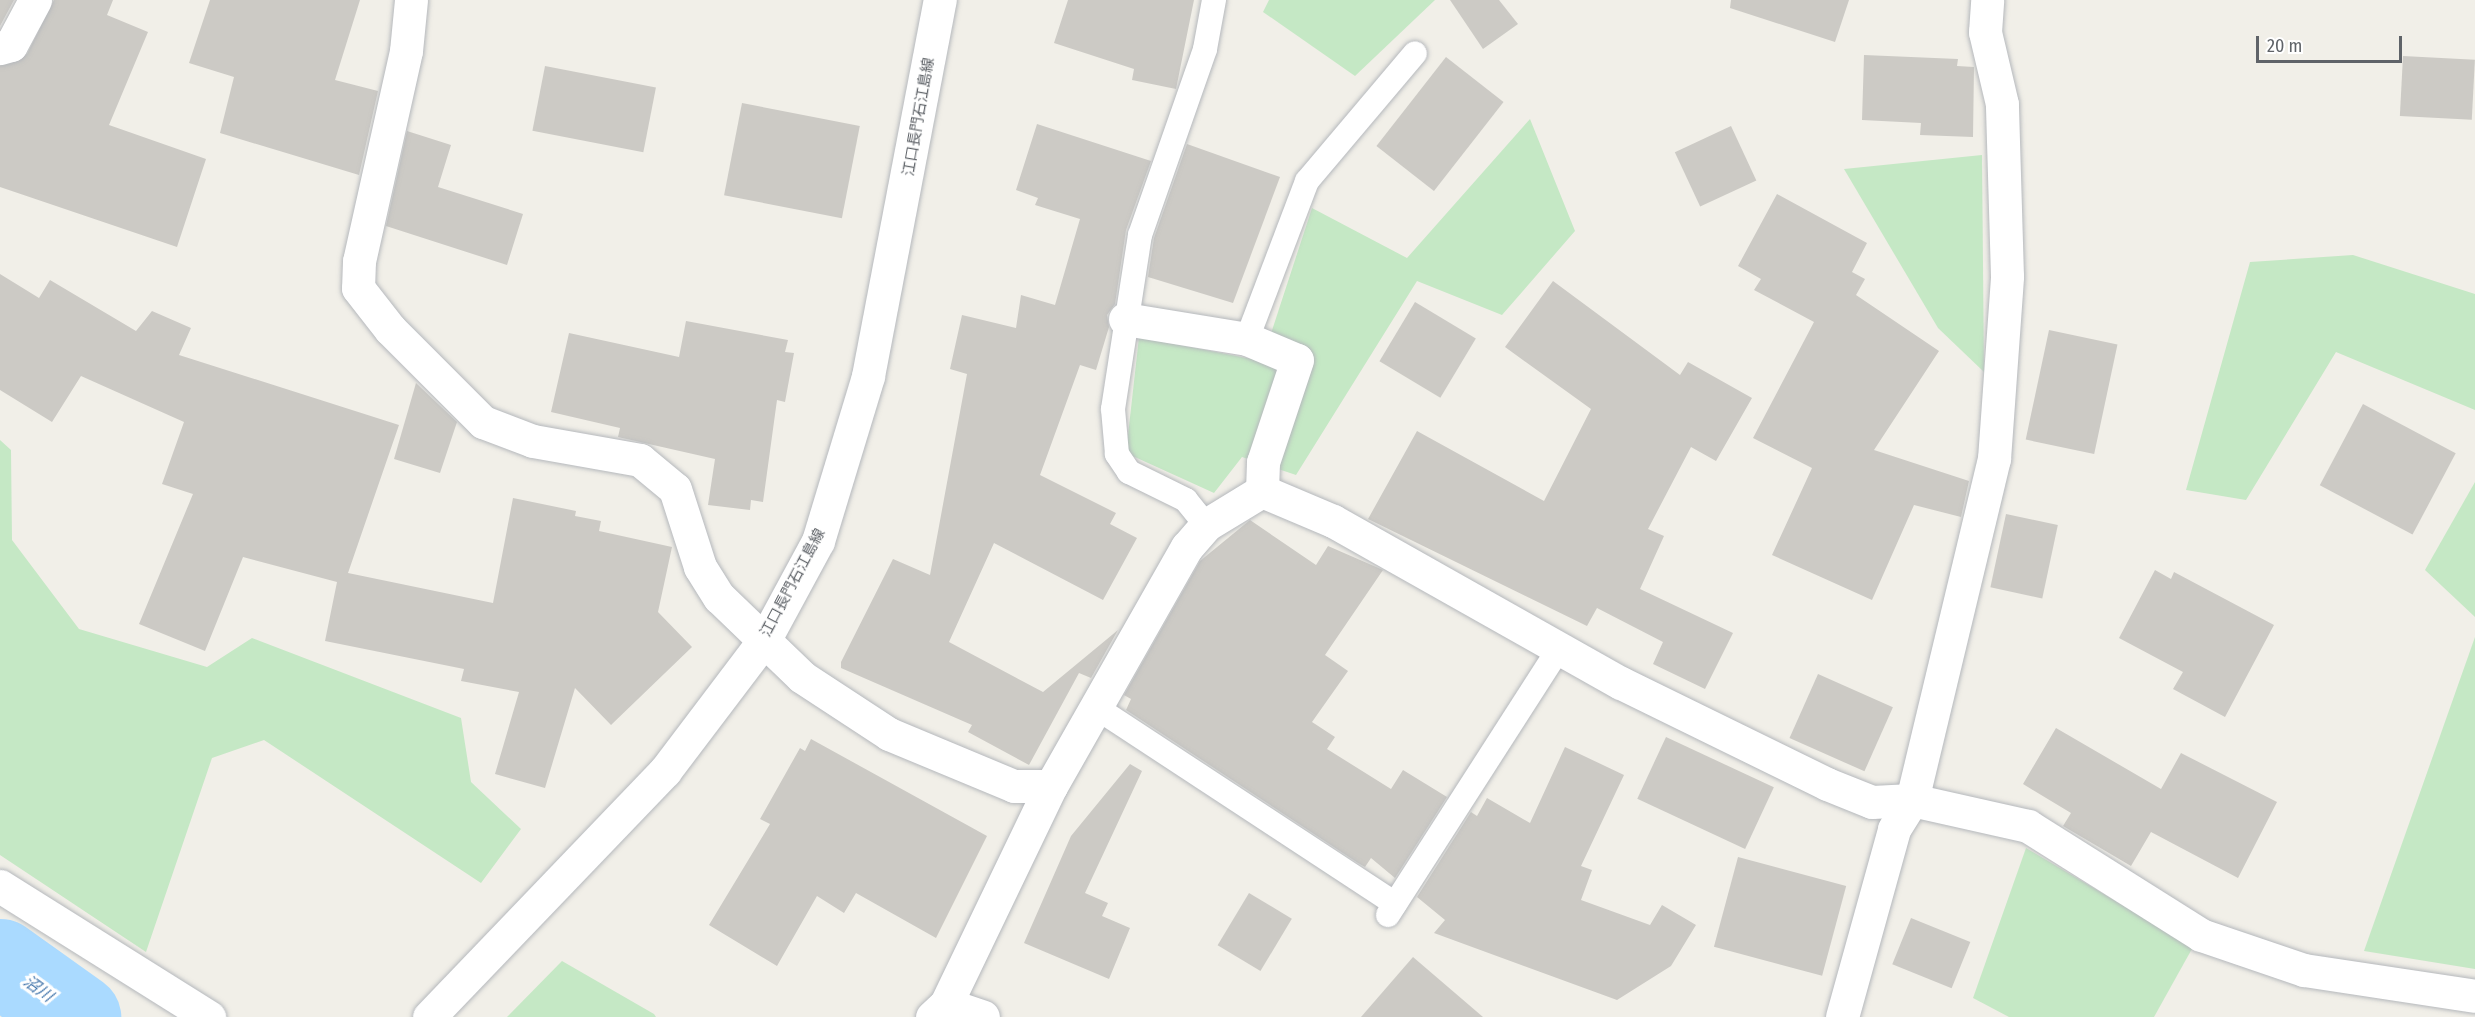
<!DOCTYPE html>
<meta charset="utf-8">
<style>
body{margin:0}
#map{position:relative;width:2475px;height:1017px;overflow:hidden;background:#f1efe8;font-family:"Fira Sans Condensed","Noto Sans JP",sans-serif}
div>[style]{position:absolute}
.green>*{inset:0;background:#c5e8c5}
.river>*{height:87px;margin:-43.5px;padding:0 43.5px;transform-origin:43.5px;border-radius:43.5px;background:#aadaff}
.building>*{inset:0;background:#cccac5;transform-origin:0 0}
.roads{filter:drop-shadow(0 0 2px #b5b8bc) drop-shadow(0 0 2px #b5b8bc)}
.service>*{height:24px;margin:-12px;padding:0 12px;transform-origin:12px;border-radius:12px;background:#fff}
.minor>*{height:33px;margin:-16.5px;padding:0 16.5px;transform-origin:16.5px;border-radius:16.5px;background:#fff}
.secondary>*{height:33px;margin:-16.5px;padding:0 16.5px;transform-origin:16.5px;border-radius:16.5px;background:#fff}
span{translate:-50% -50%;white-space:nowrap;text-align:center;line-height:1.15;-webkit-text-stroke:6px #fff;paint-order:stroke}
.street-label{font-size:15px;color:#5f6368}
.water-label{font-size:16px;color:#4174aa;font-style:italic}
.scale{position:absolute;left:2256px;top:36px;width:146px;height:27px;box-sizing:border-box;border:3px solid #5f6368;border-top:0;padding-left:8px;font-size:18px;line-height:21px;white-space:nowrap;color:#5f6368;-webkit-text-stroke:4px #fff;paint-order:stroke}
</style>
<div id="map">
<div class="green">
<i style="clip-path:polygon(1269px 0,1435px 0,1355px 76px,1263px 12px)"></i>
<i style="clip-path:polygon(1530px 119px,1575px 231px,1502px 315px,1417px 281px,1296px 475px,1242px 457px,1214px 493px,1126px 453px,1139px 337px,1262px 361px,1312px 208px,1407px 258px)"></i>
<i style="clip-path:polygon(1982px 155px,1984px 372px,1938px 328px,1844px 169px)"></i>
<i style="clip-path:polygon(2353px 255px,2475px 294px,2475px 410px,2336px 352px,2246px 500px,2186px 490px,2250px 262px)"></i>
<i style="clip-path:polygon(0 440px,11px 450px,12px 540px,79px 629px,207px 667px,252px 638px,461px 718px,471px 782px,521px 829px,481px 883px,264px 740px,212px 758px,146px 952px,0 855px)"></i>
<i style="clip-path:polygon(2475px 482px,2475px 617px,2425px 570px)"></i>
<i style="clip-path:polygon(2475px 637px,2475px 969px,2364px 951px)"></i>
<i style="clip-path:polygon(2026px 848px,2193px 947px,2154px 1017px,2009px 1017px,1973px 998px)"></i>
<i style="clip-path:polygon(562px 961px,654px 1014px,656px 1017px,507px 1017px)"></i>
</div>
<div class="river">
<i style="left:0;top:962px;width:95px;rotate:35.5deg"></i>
</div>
<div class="building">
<i style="clip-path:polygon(0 0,14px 0,0 26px)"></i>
<i style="clip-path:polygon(54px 0,113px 0,107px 15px,148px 32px,109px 125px,206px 159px,177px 247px,0 187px,0 66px,27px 54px)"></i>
<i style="clip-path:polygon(210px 0,360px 0,335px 80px,378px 91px,359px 175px,220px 133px,234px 77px,189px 63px)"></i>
<i style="clip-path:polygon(1068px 0,1194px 0,1176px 89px,1132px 80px,1134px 69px,1054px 43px)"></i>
<i style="clip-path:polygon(1450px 0,1499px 0,1518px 24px,1483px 49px)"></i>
<i style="clip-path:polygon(1731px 0,1849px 0,1835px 42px,1730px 8px)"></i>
<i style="clip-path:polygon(1864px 55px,1958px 59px,1957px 66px,1974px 67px,1973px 137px,1920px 135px,1921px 123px,1862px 120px)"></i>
<i style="left:2403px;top:56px;width:72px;height:60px;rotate:3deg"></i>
<i style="left:1446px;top:57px;width:73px;height:113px;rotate:38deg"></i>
<i style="left:545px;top:66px;width:113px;height:66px;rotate:11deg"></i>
<i style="left:742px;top:103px;width:120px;height:94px;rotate:11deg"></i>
<i style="clip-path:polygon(1037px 124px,1151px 161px,1126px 230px,1115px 304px,1107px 315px,1109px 327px,1096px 370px,1080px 365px,1040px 475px,1116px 513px,1110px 524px,1137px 538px,1103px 600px,994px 543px,949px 642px,1043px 692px,1118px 630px,1091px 678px,1079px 673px,1029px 765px,968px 732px,972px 725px,841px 668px,841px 662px,893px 559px,930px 575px,967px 374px,950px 369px,962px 315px,1016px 328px,1021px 295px,1055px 305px,1080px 219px,1035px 205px,1038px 198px,1016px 190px)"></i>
<i style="left:1731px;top:126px;width:60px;height:62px;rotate:65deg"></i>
<i style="clip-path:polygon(407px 131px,451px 145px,438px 187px,523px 214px,507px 265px,386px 226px)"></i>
<i style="clip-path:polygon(1187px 144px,1280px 177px,1233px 303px,1148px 277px,1154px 238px)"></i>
<i style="clip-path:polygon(1777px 194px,1867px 243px,1852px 272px,1865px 279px,1856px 295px,1939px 351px,1874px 450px,1969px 481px,1961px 517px,1914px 505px,1872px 600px,1772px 555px,1812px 468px,1753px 438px,1814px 322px,1754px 290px,1761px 279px,1738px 266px)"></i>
<i style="clip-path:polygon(0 274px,39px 298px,50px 280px,136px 331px,152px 311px,191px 328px,179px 355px,399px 425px,348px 573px,493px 603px,513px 498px,576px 511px,575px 516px,601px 521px,599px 531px,672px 547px,658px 612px,692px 647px,611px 725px,575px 688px,545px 788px,495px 774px,519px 692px,461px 681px,464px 669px,325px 641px,337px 582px,243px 557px,205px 651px,139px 624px,193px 494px,162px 484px,184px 422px,81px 376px,52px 422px,0 390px)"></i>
<i style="clip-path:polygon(1553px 281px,1680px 375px,1688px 362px,1752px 398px,1716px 461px,1691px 447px,1648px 529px,1664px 536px,1640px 589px,1733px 633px,1705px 689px,1653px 664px,1663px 642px,1597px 608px,1587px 626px,1368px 519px,1417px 431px,1544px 501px,1591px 409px,1505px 347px)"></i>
<i style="left:1415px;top:302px;width:71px;height:69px;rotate:31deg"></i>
<i style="clip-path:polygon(686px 321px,788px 340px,785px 352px,794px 353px,785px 402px,777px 400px,763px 502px,751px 500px,750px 510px,708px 505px,715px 459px,618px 437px,620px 428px,551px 412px,569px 333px,679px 357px)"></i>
<i style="left:2049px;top:330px;width:70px;height:112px;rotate:12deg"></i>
<i style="clip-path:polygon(416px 383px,457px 422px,440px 473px,394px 459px)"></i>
<i style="left:2363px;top:404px;width:105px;height:92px;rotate:28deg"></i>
<i style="left:2006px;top:514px;width:53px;height:75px;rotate:12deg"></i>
<i style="clip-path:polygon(1250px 520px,1316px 565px,1328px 546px,1383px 570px,1325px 655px,1348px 671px,1312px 722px,1335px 737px,1327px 749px,1391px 789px,1403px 770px,1447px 797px,1395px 878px,1371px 858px,1365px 867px,1358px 863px,1126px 710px,1131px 699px,1124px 695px,1200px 561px)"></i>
<i style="clip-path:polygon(2155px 570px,2171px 579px,2174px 572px,2274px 625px,2225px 717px,2173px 689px,2183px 672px,2119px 638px)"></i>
<i style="left:1818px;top:674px;width:82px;height:70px;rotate:24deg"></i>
<i style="clip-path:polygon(2056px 728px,2161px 789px,2181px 753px,2277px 802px,2238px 878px,2151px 832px,2131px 866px,2063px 826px,2071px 813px,2023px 784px)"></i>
<i style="left:1666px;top:737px;width:119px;height:68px;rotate:25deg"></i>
<i style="clip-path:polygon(811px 739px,987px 836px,936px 938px,856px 893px,844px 913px,817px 896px,777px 966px,709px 925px,770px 824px,760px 819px,800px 748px,805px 751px)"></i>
<i style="clip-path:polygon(1565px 747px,1624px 775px,1581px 866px,1592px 870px,1581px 900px,1650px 925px,1662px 905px,1696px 925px,1671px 966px,1617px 1000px,1434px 933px,1445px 920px,1417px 897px,1471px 812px,1477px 816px,1487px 798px,1530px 823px)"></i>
<i style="clip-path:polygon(1130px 764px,1142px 771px,1085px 893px,1108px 903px,1102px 916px,1130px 928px,1109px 979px,1024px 943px,1071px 836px)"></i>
<i style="left:1738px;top:857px;width:112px;height:93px;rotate:15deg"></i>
<i style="left:1249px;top:893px;width:50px;height:61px;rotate:31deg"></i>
<i style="left:1911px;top:918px;width:64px;height:50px;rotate:22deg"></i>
<i style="clip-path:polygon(1413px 957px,1483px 1017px,1361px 1017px)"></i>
</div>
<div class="roads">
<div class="service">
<i style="left:1247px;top:339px;width:169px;rotate:-69.2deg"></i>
<i style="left:1307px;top:181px;width:167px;rotate:-49.8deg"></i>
<i style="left:1206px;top:525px;width:32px;rotate:-129deg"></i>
<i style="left:1186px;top:500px;width:64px;rotate:-153.8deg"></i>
<i style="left:1129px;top:472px;width:22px;rotate:-124deg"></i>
<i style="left:1117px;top:454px;width:45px;rotate:-95.1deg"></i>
<i style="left:1113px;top:409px;width:176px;rotate:-81.2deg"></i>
<i style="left:1140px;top:235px;width:197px;rotate:-70.7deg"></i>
<i style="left:1205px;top:49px;width:50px;rotate:-79.6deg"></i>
<i style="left:1094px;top:706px;width:360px;rotate:33.3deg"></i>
<i style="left:1388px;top:915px;width:316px;rotate:-57.3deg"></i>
</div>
<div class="minor">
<i style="left:411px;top:0;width:51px;rotate:95.6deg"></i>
<i style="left:406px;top:51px;width:215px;rotate:102.6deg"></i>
<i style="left:359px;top:261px;width:27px;rotate:92deg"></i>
<i style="left:358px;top:288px;width:52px;rotate:52deg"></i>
<i style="left:390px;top:329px;width:132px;rotate:45deg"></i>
<i style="left:483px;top:422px;width:53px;rotate:20.8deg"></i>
<i style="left:533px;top:441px;width:109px;rotate:10.1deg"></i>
<i style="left:640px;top:460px;width:45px;rotate:39.6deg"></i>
<i style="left:675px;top:489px;width:82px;rotate:72.2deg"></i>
<i style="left:700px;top:567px;width:36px;rotate:58deg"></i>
<i style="left:719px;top:597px;width:115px;rotate:43.9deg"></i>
<i style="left:802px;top:677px;width:104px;rotate:33.2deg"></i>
<i style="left:889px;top:734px;width:135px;rotate:22.6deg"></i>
<i style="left:1014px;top:786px;width:37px"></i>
<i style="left:1051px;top:786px;width:275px;rotate:-60.4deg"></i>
<i style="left:1187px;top:547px;width:29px;rotate:-49deg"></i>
<i style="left:1206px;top:525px;width:66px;rotate:-31.3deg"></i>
<i style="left:1262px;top:491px;width:77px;rotate:22.9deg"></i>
<i style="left:1333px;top:521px;width:330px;rotate:29.4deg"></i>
<i style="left:1621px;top:683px;width:229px;rotate:26.1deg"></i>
<i style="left:1827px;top:784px;width:48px;rotate:21.8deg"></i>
<i style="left:1872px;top:802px;width:40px;rotate:-2.9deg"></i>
<i style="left:1912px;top:800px;width:119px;rotate:12.6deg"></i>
<i style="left:2028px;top:826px;width:204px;rotate:32.2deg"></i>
<i style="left:2201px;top:935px;width:109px;rotate:18.8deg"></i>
<i style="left:2304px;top:970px;width:173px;rotate:8.6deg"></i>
<i style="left:0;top:48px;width:11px;rotate:-15deg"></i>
<i style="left:11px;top:45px;width:51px;rotate:-61.9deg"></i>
<i style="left:1125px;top:319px;width:124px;rotate:9.3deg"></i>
<i style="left:1247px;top:339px;width:54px;rotate:22.8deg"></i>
<i style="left:1297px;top:360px;width:108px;rotate:108.4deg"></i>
<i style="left:1263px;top:462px;width:29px;rotate:92deg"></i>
<i style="left:0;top:886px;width:247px;rotate:32.1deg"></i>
<i style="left:946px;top:1004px;width:39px;rotate:19deg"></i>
<i style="left:932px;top:1017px;width:19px;rotate:-43deg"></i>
<i style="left:946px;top:1004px;width:242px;rotate:-64.3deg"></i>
<i style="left:1842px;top:1017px;width:195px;rotate:-74.5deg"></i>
<i style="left:1894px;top:829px;width:34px;rotate:-58deg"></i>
<i style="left:1912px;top:800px;width:351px;rotate:-76.5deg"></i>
<i style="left:1994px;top:459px;width:183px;rotate:-85.9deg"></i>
<i style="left:2007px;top:276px;width:172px;rotate:-91.7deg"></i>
<i style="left:2002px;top:104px;width:74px;rotate:-103.3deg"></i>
<i style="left:1985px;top:32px;width:32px;rotate:-86deg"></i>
</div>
<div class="secondary">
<i style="left:429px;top:1017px;width:341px;rotate:-46.2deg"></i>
<i style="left:665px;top:771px;width:166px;rotate:-52.9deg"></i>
<i style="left:765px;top:639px;width:111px;rotate:-61.6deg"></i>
<i style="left:818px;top:541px;width:172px;rotate:-73.1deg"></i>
<i style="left:868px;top:376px;width:383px;rotate:-79.2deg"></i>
</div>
</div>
<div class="street-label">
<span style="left:919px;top:117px;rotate:-80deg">江口長門石江島線</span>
<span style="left:793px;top:583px;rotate:-62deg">江口長門石江島線</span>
</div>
<div class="water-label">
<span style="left:38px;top:989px;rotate:36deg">沼川</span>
</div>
<div class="scale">20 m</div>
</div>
